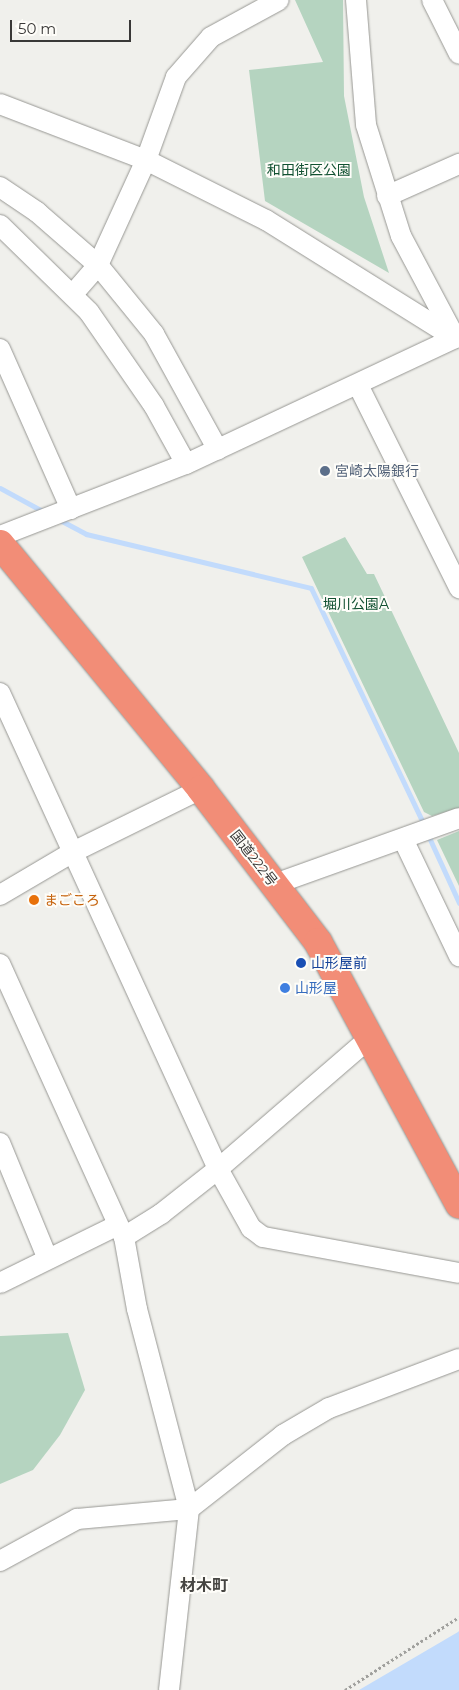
<!DOCTYPE html>
<meta charset="utf-8">
<style>
body{margin:0}
#map{position:relative;width:459px;height:1690px;overflow:hidden;background:#f0f0ec;font-family:Montserrat,"Noto Sans JP",sans-serif}
div>[style]{position:absolute}
.green>*{inset:0;background:#b5d4c0}
.water>*{inset:0;background:#c2dbfc}
.stream>*{height:5px;margin:-2.5px;padding:0 2.5px;transform-origin:2.5px;border-radius:2.5px;background:#c2dbfc}
.path>*{height:3px;margin-top:-1.5px;transform-origin:0;background:repeating-linear-gradient(90deg,#a0a09d 0 2.5px,transparent 0 5px)}
.roads{filter:drop-shadow(0 0 1px #979793) drop-shadow(0 0 1px #979793)}
.minor>*{height:20px;margin:-10px;padding:0 10px;transform-origin:10px;border-radius:10px;background:#fff}
.highway>*{height:28px;margin:-14px;padding:0 14px;transform-origin:14px;border-radius:14px;background:#f28d77}
.dots>*{width:14px;height:14px;translate:-50% -50%;box-sizing:border-box;border:2px solid #fefdf9;border-radius:50%}
span{translate:-50% -50%;white-space:nowrap;text-align:center;line-height:1.15;-webkit-text-stroke:4px #fefdf9;paint-order:stroke}
.park-label{font-size:14px;color:#115132}
.service-label{font-size:14px;color:#4e5e75}
.left{translate:0 -50%;text-align:left}
.street-label{font-size:14px;color:#393837}
.food-label{font-size:14px;color:#c56008}
.transit-label{font-size:14px;color:#164399}
.shop-label{font-size:14px;color:#366cbe}
.quarter-label{font-size:16px;color:#464542;font-weight:700}
.scale{position:absolute;left:10px;top:20px;width:121px;height:22px;box-sizing:border-box;border:2px solid #393837;border-top:0;padding-left:6px;font-size:15px;line-height:18px;white-space:nowrap;color:#393837;-webkit-text-stroke:4px #fefdf9;paint-order:stroke}
</style>
<div id="map">
<div class="green">
<i style="clip-path:polygon(295px 0,343px 0,344px 96px,364px 197px,389px 273px,265px 201px,249px 70px,323px 62px)"></i>
<i style="clip-path:polygon(345px 537px,367px 574px,374px 574px,459px 753px,459px 808px,432px 816px,424px 812px,302px 557px)"></i>
<i style="clip-path:polygon(459px 831px,459px 886px,437px 840px)"></i>
<i style="clip-path:polygon(68px 1333px,85px 1390px,60px 1435px,33px 1470px,0 1484px,0 1336px)"></i>
</div>
<div class="water">
<i style="clip-path:polygon(459px 1631px,459px 1690px,359px 1690px,458px 1632px)"></i>
</div>
<div class="stream">
<i style="left:0;top:488px;width:52px;rotate:28.5deg"></i>
<i style="left:58px;top:519px;width:32px;rotate:28deg"></i>
<i style="left:86px;top:534px;width:231px;rotate:13.5deg"></i>
<i style="left:311px;top:588px;width:263px;rotate:64.5deg"></i>
<i style="left:427px;top:833px;width:77px;rotate:65.4deg"></i>
</div>
<div class="path">
<i style="left:345px;top:1690px;width:135px;rotate:-32.6deg"></i>
</div>
<div class="roads">
<div class="minor">
<i style="left:356px;top:0;width:125px;rotate:85.4deg"></i>
<i style="left:366px;top:125px;width:116px;rotate:72.5deg"></i>
<i style="left:401px;top:236px;width:111px;rotate:62deg"></i>
<i style="left:432px;top:0;width:60px;rotate:63.4deg"></i>
<i style="left:0;top:104px;width:156px;rotate:21deg"></i>
<i style="left:146px;top:160px;width:134px;rotate:26.6deg"></i>
<i style="left:266px;top:220px;width:223px;rotate:32deg"></i>
<i style="left:0;top:187px;width:45px;rotate:34deg"></i>
<i style="left:37px;top:212px;width:81px;rotate:41deg"></i>
<i style="left:98px;top:265px;width:89px;rotate:50.9deg"></i>
<i style="left:154px;top:334px;width:132px;rotate:61.1deg"></i>
<i style="left:387px;top:196px;width:79px;rotate:-24deg"></i>
<i style="left:0;top:225px;width:124px;rotate:44.3deg"></i>
<i style="left:89px;top:312px;width:114px;rotate:55.3deg"></i>
<i style="left:154px;top:406px;width:66px;rotate:61.1deg"></i>
<i style="left:73px;top:294px;width:38px;rotate:-49deg"></i>
<i style="left:98px;top:265px;width:115px;rotate:-65.4deg"></i>
<i style="left:146px;top:160px;width:88px;rotate:-70.1deg"></i>
<i style="left:176px;top:77px;width:53px;rotate:-48.8deg"></i>
<i style="left:211px;top:37px;width:77px;rotate:-28.6deg"></i>
<i style="left:0;top:349px;width:175px;rotate:66.1deg"></i>
<i style="left:359px;top:387px;width:225px;rotate:63.5deg"></i>
<i style="left:0;top:536px;width:199px;rotate:-21.2deg"></i>
<i style="left:186px;top:464px;width:302px;rotate:-25.1deg"></i>
<i style="left:0;top:693px;width:524px;rotate:65.39deg"></i>
<i style="left:218px;top:1169px;width:68px;rotate:60.8deg"></i>
<i style="left:251px;top:1228px;width:15px;rotate:37deg"></i>
<i style="left:263px;top:1237px;width:199px;rotate:10.4deg"></i>
<i style="left:403px;top:839px;width:130px;rotate:64.4deg"></i>
<i style="left:275px;top:884px;width:195px;rotate:-19.7deg"></i>
<i style="left:0;top:895px;width:85px;rotate:-30.5deg"></i>
<i style="left:73px;top:852px;width:143px;rotate:-26.2deg"></i>
<i style="left:0;top:964px;width:300px;rotate:65.6deg"></i>
<i style="left:124px;top:1237px;width:73px;rotate:79.8deg"></i>
<i style="left:137px;top:1309px;width:207px;rotate:75.4deg"></i>
<i style="left:189px;top:1509px;width:182px;rotate:96.3deg"></i>
<i style="left:0;top:1143px;width:123px;rotate:67.6deg"></i>
<i style="left:124px;top:1237px;width:44px;rotate:-31.9deg"></i>
<i style="left:161px;top:1214px;width:73px;rotate:-38.3deg"></i>
<i style="left:218px;top:1169px;width:201px;rotate:-40.8deg"></i>
<i style="left:0;top:1283px;width:131px;rotate:-26.2deg"></i>
<i style="left:0;top:1561px;width:88px;rotate:-28.6deg"></i>
<i style="left:77px;top:1519px;width:112px;rotate:-5.1deg"></i>
<i style="left:189px;top:1509px;width:120px;rotate:-38.2deg"></i>
<i style="left:283px;top:1435px;width:53px;rotate:-30.4deg"></i>
<i style="left:329px;top:1408px;width:139px;rotate:-20.7deg"></i>
</div>
<div class="highway">
<i style="left:0;top:544px;width:317px;rotate:50.6deg"></i>
<i style="left:201px;top:789px;width:193px;rotate:52.6deg"></i>
<i style="left:318px;top:942px;width:298px;rotate:61.7deg"></i>
</div>
</div>
<div class="dots">
<i style="left:325px;top:471px;background:#5c6f8a"></i>
<i style="left:34px;top:900px;background:#e8710a"></i>
<i style="left:301px;top:963px;background:#1a4fb4"></i>
<i style="left:285px;top:988px;background:#3f7fe0"></i>
</div>
<div class="park-label">
<span style="left:309px;top:170px">和田街区公園</span>
<span style="left:356px;top:604px">堀川公園A</span>
</div>
<div class="service-label">
<span class="left" style="left:335px;top:471px">宮崎太陽銀行</span>
</div>
<div class="street-label">
<span style="left:254px;top:858px;rotate:52deg">国道222号</span>
</div>
<div class="food-label">
<span class="left" style="left:44px;top:900px">まごころ</span>
</div>
<div class="transit-label">
<span class="left" style="left:311px;top:963px">山形屋前</span>
</div>
<div class="shop-label">
<span class="left" style="left:295px;top:988px">山形屋</span>
</div>
<div class="quarter-label">
<span style="left:204px;top:1586px">材木町</span>
</div>
<div class="scale">50 m</div>
</div>
